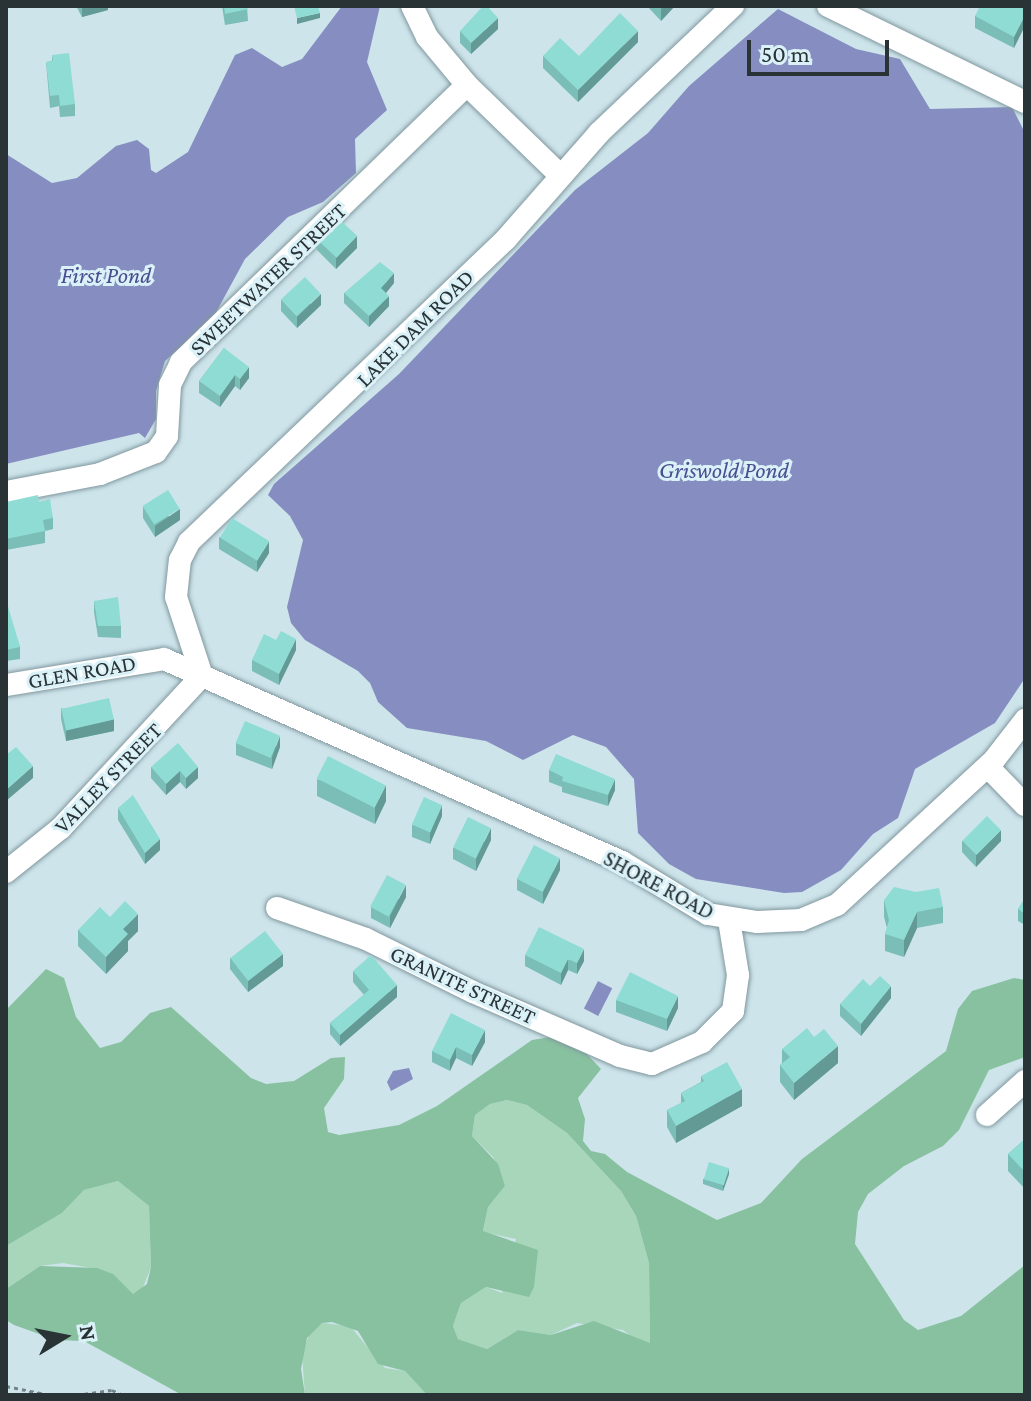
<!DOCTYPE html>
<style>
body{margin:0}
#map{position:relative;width:1031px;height:1401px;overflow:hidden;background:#cde4eb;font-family:"Crimson Pro",serif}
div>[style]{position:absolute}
.green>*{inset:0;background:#a8d6bb}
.forest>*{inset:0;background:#88c1a0}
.water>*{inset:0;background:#868ec1;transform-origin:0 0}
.path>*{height:3px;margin-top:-1.5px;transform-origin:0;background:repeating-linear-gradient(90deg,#758489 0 4px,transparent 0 8px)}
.roads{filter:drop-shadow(0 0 2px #81979e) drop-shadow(0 0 2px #81979e)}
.minor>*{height:22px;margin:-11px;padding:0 11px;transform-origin:11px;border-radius:11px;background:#fff}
.wall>*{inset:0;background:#7bbdb7}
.shaded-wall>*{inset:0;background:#649a95}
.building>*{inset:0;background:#8fdcd5;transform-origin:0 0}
span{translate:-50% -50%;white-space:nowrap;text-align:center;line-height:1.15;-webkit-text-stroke:6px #daf1f8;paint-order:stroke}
.street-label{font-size:22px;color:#293235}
.water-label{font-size:24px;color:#494e90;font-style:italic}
.frame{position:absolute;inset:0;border:8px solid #293235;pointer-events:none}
.north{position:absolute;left:24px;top:1297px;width:80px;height:80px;-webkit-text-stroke:6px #daf1f8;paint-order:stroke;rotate:80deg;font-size:22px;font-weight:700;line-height:32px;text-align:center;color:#293235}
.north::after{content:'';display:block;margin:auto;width:28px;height:36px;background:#293235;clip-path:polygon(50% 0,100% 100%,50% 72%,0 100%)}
.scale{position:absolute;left:747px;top:40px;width:142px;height:36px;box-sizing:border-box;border:4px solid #293235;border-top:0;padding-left:10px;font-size:24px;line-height:28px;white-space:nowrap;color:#293235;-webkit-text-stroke:6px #daf1f8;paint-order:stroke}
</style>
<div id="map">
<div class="green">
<i style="clip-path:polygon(507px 1100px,527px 1105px,567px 1133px,621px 1191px,636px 1216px,649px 1263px,650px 1343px,637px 1341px,623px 1330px,577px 1323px,551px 1335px,518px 1330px,487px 1349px,458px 1339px,453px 1326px,461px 1303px,486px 1287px,502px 1293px,516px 1239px,483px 1232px,488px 1207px,505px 1186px,493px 1157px,472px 1136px,475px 1115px,490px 1104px)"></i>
<i style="clip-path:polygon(118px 1181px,149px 1206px,151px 1267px,142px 1290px,133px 1294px,97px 1269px,63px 1263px,40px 1266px,6px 1289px,6px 1246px,62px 1213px,84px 1190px)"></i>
<i style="clip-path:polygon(322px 1323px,350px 1326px,385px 1368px,405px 1371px,427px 1395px,305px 1395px,302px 1353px,310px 1333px)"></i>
</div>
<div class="forest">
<i style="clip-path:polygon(evenodd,46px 969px,64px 978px,76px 1017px,100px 1048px,121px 1042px,150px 1013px,171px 1007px,251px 1078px,266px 1084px,294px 1081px,331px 1058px,345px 1057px,344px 1079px,324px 1108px,328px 1132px,339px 1135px,399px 1125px,437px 1106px,532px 1040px,550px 1037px,585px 1052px,601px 1069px,578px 1098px,585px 1119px,583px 1141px,591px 1151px,605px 1154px,627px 1172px,717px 1220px,761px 1203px,802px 1159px,946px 1051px,958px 1009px,972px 991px,1014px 978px,1025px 980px,1025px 1057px,989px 1070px,959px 1130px,943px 1146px,904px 1166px,868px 1194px,858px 1212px,855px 1244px,904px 1320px,918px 1330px,961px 1316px,1025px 1265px,1025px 1395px,427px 1395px,405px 1371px,378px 1364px,358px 1331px,332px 1322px,322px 1323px,307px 1338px,301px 1369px,305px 1395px,182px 1395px,84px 1341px,56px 1340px,14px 1325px,6px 1320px,6px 1289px,40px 1266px,97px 1268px,113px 1274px,133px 1294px,147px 1284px,151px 1267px,149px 1206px,118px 1181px,84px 1190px,62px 1213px,6px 1246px,6px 1010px,46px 969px,507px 1100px,527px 1105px,567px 1133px,621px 1191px,636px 1216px,649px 1263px,650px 1343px,594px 1321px,551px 1335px,518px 1330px,487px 1349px,458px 1339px,453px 1326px,461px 1303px,486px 1287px,529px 1297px,534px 1287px,538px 1250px,483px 1231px,488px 1207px,505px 1186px,498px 1164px,472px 1136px,475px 1115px,490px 1104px,507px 1100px)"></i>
</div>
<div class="water">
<i style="clip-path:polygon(342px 6px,380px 6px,367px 62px,387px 110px,355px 139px,356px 173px,323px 202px,288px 217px,245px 259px,213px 318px,165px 361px,156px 391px,156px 419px,145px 438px,139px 433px,6px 464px,6px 154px,52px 183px,77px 178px,116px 146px,137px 140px,149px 149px,151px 170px,156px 173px,188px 152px,235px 55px,252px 48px,282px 67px,302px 59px)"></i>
<i style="clip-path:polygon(778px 9px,856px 49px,900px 59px,930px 109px,1012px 107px,1025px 133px,1025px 678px,995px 723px,915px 769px,898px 818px,873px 834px,841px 870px,802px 892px,784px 893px,696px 879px,669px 864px,638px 833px,634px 779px,606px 747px,573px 735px,523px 760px,486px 741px,407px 728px,378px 702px,370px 683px,358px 671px,305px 640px,291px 623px,287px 607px,303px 540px,290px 516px,268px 495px,274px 484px,399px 374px,575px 190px,648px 133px,689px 86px)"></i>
<i style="left:598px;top:981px;width:16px;height:31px;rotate:27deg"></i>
<i style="clip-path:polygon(409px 1068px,413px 1079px,391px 1091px,387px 1082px,393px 1071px)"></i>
</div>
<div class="path">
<i style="left:6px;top:1386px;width:45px;rotate:11.6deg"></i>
<i style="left:76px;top:1395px;width:36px;rotate:-8deg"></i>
<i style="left:112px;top:1390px;width:12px;rotate:24deg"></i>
</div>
<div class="roads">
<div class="minor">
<i style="left:412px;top:6px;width:34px;rotate:64deg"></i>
<i style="left:427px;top:37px;width:62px;rotate:50.2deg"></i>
<i style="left:467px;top:85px;width:128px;rotate:44.1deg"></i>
<i style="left:828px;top:6px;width:219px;rotate:26deg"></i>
<i style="left:6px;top:492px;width:96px;rotate:-10.8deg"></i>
<i style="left:100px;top:474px;width:60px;rotate:-21.4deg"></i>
<i style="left:156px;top:452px;width:19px;rotate:-55deg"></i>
<i style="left:167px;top:436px;width:51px;rotate:-86.6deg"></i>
<i style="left:170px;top:385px;width:25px;rotate:-64deg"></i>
<i style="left:181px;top:362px;width:398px;rotate:-44.1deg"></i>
<i style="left:202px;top:676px;width:83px;rotate:-108.2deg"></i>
<i style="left:176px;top:597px;width:37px;rotate:-84deg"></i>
<i style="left:180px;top:560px;width:20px;rotate:-63deg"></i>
<i style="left:189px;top:542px;width:439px;rotate:-43.7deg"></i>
<i style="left:506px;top:239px;width:141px;rotate:-48.7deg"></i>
<i style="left:599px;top:133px;width:185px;rotate:-43.5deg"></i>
<i style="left:6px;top:685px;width:160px;rotate:-9.3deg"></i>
<i style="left:164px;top:659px;width:501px;rotate:23.9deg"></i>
<i style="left:622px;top:862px;width:100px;rotate:31.2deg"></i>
<i style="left:708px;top:914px;width:50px;rotate:9.3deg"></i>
<i style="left:757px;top:922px;width:44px;rotate:-2.6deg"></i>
<i style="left:801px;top:920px;width:39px;rotate:-23deg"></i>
<i style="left:837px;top:905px;width:214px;rotate:-42.7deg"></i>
<i style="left:994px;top:760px;width:51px;rotate:-52.2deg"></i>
<i style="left:988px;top:767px;width:53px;rotate:45.8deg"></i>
<i style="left:6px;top:872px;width:70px;rotate:-38.7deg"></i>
<i style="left:61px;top:828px;width:207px;rotate:-47.2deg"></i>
<i style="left:277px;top:908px;width:94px;rotate:19.2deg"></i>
<i style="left:366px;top:939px;width:119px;rotate:26.4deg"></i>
<i style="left:473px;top:992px;width:160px;rotate:23.5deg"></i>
<i style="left:620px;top:1056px;width:33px;rotate:14deg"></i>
<i style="left:652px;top:1064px;width:55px;rotate:-23.7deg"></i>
<i style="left:702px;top:1042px;width:44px;rotate:-45deg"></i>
<i style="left:733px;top:1011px;width:36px;rotate:-82deg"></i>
<i style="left:738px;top:975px;width:56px;rotate:-99.3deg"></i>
<i style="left:987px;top:1115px;width:51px;rotate:-41.8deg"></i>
</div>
</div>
<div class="wall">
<i style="clip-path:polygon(76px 6px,108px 6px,108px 10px,82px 17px)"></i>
<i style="clip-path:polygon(222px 6px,247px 6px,248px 21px,225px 25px)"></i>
<i style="clip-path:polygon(647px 6px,675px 6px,661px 21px)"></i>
<i style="clip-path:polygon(1025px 6px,1014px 48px,975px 28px,975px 16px)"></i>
<i style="clip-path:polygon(498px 29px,471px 54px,460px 43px,460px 31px)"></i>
<i style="clip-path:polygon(638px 42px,578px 102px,543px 68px,543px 56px,579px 56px)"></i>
<i style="clip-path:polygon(52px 55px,75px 104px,75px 116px,60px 117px,59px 106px,50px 108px,46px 62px,52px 61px)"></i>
<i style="clip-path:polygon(317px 239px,357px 248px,336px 269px,317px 250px)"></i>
<i style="clip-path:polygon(394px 283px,386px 293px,389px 306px,369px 327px,344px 303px,344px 293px)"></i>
<i style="clip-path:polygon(281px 300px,321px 305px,297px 328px,281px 311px)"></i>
<i style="clip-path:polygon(224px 348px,249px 378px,240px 390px,235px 386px,220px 407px,199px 393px,199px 381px)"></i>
<i style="clip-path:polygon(6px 502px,39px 502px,53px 518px,53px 529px,45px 531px,45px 543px,6px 550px)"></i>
<i style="clip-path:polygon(143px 507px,180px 520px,155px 537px,143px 518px)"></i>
<i style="clip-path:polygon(219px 537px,269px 553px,257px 572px,219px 549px)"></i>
<i style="clip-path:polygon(94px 601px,121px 626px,121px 638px,98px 637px,94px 612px)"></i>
<i style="clip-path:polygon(6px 607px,20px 647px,20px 659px,6px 661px)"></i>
<i style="clip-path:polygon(276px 640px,296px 650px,279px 685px,252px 671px,252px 660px)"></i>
<i style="clip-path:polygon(61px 708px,114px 731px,66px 741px,61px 719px)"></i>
<i style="clip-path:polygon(236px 743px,280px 747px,272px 769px,236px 755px)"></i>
<i style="clip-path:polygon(151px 767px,198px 767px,198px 778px,186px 789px,180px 782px,166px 795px,151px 778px)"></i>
<i style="clip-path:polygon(549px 770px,615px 790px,608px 806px,562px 792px,562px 787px,549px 782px)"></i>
<i style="clip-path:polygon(317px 779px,386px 801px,375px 824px,317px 796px)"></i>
<i style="clip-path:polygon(118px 808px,160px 850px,145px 864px,118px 820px)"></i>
<i style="clip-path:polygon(442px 816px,430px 844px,412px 837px,412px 825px)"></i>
<i style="clip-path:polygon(491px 840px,476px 871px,453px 859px,453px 848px)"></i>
<i style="clip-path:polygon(962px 841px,1001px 841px,976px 867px,962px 852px)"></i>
<i style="clip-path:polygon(560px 870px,543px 904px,517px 890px,517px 879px)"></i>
<i style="clip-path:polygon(406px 897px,390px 928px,371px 918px,371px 907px)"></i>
<i style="clip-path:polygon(1025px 899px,1025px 925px,1018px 921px,1018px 909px)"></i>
<i style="clip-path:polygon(884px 900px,943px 907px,943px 923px,917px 928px,904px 957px,885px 951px,885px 934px,887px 928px,884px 917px)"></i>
<i style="clip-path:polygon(110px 917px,138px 931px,128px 941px,128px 951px,106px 974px,78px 946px,78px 930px)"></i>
<i style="clip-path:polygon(525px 955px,584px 961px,577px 974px,568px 970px,561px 985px,525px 966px)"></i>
<i style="clip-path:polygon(230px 958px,283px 966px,248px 992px,230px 969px)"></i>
<i style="clip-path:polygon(353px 971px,397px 997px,340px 1046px,330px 1034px,330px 1023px,364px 995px,353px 982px)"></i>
<i style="clip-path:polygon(870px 986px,891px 998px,861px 1036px,840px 1016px,840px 1004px)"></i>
<i style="clip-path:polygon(616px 1000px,678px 1008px,667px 1031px,616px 1012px)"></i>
<i style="clip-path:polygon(485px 1042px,472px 1066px,456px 1058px,450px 1071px,432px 1062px,432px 1051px)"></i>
<i style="clip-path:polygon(782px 1049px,838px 1063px,794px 1100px,780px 1082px,780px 1065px,782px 1063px)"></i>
<i style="clip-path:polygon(701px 1076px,742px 1106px,676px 1143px,667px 1127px,667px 1110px,681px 1103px,681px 1093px,701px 1082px)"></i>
<i style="clip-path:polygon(1025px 1139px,1025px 1189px,1008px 1171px,1008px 1154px)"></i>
<i style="clip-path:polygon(729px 1174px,723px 1191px,703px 1184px,703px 1179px)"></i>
</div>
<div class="shaded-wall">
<i style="clip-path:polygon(82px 6px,108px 6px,108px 10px,82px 17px)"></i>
<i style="clip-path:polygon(664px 6px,675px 6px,661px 21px,661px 9px)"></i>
<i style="clip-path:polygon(320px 13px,320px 18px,297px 24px,297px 18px)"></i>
<i style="clip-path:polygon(1025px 15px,1025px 26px,1014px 48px,1014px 37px)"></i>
<i style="clip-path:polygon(498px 18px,498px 29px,471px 54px,471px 43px)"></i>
<i style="clip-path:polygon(638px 31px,638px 42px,578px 102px,578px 90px)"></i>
<i style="clip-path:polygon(357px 236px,357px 248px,336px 269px,336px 258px)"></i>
<i style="clip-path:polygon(394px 273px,394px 283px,381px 299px,381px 288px)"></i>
<i style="clip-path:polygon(321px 294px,321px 305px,297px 328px,297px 317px)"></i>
<i style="clip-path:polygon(389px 296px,389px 306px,369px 327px,369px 316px)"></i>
<i style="clip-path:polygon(249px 367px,249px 378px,240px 390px,240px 379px)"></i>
<i style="clip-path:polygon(235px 375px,235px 386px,220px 407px,220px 396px)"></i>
<i style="clip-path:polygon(180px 509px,180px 520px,155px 537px,155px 526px)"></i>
<i style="clip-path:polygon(269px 541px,269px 553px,257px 572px,257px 561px)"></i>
<i style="clip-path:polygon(296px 639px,296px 650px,279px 685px,279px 674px)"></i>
<i style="clip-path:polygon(114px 719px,114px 731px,66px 741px,66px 730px)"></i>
<i style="clip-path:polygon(280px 736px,280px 747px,272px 769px,272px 757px)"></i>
<i style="clip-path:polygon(33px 766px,33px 778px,6px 801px,6px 790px)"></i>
<i style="clip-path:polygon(198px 767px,198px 778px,186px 789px,186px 778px)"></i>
<i style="clip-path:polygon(180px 771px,180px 782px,166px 795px,166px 784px)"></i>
<i style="clip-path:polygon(615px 779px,615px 790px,608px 806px,608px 795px)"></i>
<i style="clip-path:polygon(386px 785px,386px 801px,375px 824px,375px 807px)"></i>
<i style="clip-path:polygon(442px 805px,442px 816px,430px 844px,430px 833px)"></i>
<i style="clip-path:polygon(491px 828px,491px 840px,476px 871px,476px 859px)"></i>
<i style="clip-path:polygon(1001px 830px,1001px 841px,976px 867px,976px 855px)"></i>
<i style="clip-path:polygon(160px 839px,160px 850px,145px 864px,145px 853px)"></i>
<i style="clip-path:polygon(560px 858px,560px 870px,543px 904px,543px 892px)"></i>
<i style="clip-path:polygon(406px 885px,406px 897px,390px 928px,390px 916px)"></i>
<i style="clip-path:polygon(917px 912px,917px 928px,904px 957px,904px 940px)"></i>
<i style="clip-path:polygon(138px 914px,138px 931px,128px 941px,128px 951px,106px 974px,106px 957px,123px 929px)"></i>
<i style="clip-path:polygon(584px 949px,584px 961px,577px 974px,577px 963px)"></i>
<i style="clip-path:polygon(283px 954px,283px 966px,248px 992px,248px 981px)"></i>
<i style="clip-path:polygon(568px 959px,568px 970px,561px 985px,561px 973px)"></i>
<i style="clip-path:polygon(397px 985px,397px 997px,340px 1046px,340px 1035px)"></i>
<i style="clip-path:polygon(891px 986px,891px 998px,861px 1036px,861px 1024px)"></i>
<i style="clip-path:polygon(678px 996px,678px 1008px,667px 1031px,667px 1019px)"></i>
<i style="clip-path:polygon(485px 1030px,485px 1042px,472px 1066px,472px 1055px)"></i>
<i style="clip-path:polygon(838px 1046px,838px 1063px,794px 1100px,794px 1083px)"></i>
<i style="clip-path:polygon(456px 1047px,456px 1058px,450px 1071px,450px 1060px)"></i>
<i style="clip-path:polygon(742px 1089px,742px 1106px,676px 1143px,676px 1126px)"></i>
<i style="clip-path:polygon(729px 1168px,729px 1174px,723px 1191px,723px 1185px)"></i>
</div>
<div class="building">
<i style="clip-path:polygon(224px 6px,247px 6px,248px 9px,225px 14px)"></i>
<i style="clip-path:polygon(294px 6px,318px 6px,320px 13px,297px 18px)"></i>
<i style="clip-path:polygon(483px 6px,487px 6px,498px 18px,471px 43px,460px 31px)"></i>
<i style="clip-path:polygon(980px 6px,1025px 6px,1025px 15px,1014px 37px,975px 16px)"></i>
<i style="clip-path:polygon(620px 13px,638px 31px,578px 90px,543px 56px,560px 38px,579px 56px)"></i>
<i style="clip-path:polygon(69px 53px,75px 104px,60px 106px,59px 95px,50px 96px,46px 62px,53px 61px,52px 55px)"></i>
<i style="left:338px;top:218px;width:26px;height:30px;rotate:43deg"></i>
<i style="clip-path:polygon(380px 262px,394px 273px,381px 288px,389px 296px,369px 316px,344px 293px)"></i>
<i style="left:305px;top:277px;width:23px;height:33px;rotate:47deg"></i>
<i style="clip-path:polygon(224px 348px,249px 367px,240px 379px,235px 375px,220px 396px,199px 381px)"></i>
<i style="left:168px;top:490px;width:22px;height:30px;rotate:58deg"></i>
<i style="clip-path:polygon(38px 495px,39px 502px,50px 499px,53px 518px,43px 520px,45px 531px,6px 539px,6px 502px)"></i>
<i style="left:232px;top:518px;width:44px;height:23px;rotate:32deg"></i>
<i style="clip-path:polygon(118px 597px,121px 626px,98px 626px,94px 601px)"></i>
<i style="clip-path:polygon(8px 606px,20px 647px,6px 650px,6px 607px)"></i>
<i style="clip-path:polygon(281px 631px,296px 639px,279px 674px,252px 660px,264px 634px,276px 640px)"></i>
<i style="left:109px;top:698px;width:22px;height:49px;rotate:77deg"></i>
<i style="left:245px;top:721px;width:38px;height:24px;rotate:23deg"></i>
<i style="clip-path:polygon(178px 743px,198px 767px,186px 778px,180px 771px,166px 784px,151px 767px)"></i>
<i style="clip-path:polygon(16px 747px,33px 766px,6px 790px,6px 755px)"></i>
<i style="clip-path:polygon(556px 754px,615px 779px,608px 795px,562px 781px,563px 777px,549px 770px)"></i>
<i style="left:328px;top:756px;width:65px;height:25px;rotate:27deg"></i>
<i style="clip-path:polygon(133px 795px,160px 839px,145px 853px,118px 808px)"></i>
<i style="left:424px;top:797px;width:20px;height:30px;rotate:24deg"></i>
<i style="left:987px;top:816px;width:20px;height:35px;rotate:45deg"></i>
<i style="left:468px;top:817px;width:25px;height:34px;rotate:26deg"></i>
<i style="left:534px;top:845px;width:29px;height:38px;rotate:27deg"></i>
<i style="left:387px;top:875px;width:21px;height:36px;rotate:28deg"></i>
<i style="clip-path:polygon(894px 887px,916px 892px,939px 888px,943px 907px,917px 912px,904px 940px,885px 934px,889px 920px,884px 900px)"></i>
<i style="clip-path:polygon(1025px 899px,1025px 914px,1018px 909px)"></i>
<i style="clip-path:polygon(125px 901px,138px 914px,123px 929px,128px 934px,106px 957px,78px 930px,100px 907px,110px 917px)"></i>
<i style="clip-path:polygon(539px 927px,584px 949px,577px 963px,568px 959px,561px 973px,525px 955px)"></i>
<i style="left:265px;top:931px;width:29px;height:44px;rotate:52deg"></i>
<i style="clip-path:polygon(371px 955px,397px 985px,340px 1035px,330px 1023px,369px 990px,353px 971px)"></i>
<i style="clip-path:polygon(630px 972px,678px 996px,667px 1019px,616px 1000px)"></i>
<i style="clip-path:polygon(880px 976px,891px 986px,861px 1024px,840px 1004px,863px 979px,870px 986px)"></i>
<i style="clip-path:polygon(451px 1013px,485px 1030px,472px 1055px,456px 1047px,450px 1060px,432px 1051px)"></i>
<i style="clip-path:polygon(807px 1028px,814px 1037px,824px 1029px,838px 1046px,794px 1083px,780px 1065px,790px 1057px,782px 1049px)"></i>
<i style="clip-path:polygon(727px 1062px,742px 1089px,676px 1126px,667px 1110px,685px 1101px,681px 1093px,704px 1081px,701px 1076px)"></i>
<i style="clip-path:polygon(1025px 1139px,1025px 1172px,1008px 1154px)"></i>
<i style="left:709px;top:1162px;width:21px;height:18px;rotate:17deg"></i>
</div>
<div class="street-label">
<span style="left:268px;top:279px;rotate:-44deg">SWEETWATER STREET</span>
<span style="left:415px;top:328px;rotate:-45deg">LAKE DAM ROAD</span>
<span style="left:82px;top:672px;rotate:-10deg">GLEN ROAD</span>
<span style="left:108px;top:778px;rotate:-46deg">VALLEY STREET</span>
<span style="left:659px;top:885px;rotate:28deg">SHORE ROAD</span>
<span style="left:463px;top:985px;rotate:25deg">GRANITE STREET</span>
</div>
<div class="water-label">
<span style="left:106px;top:275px">First Pond</span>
<span style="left:724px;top:470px">Griswold Pond</span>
</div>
<div class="frame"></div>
<div class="north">N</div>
<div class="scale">50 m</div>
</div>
